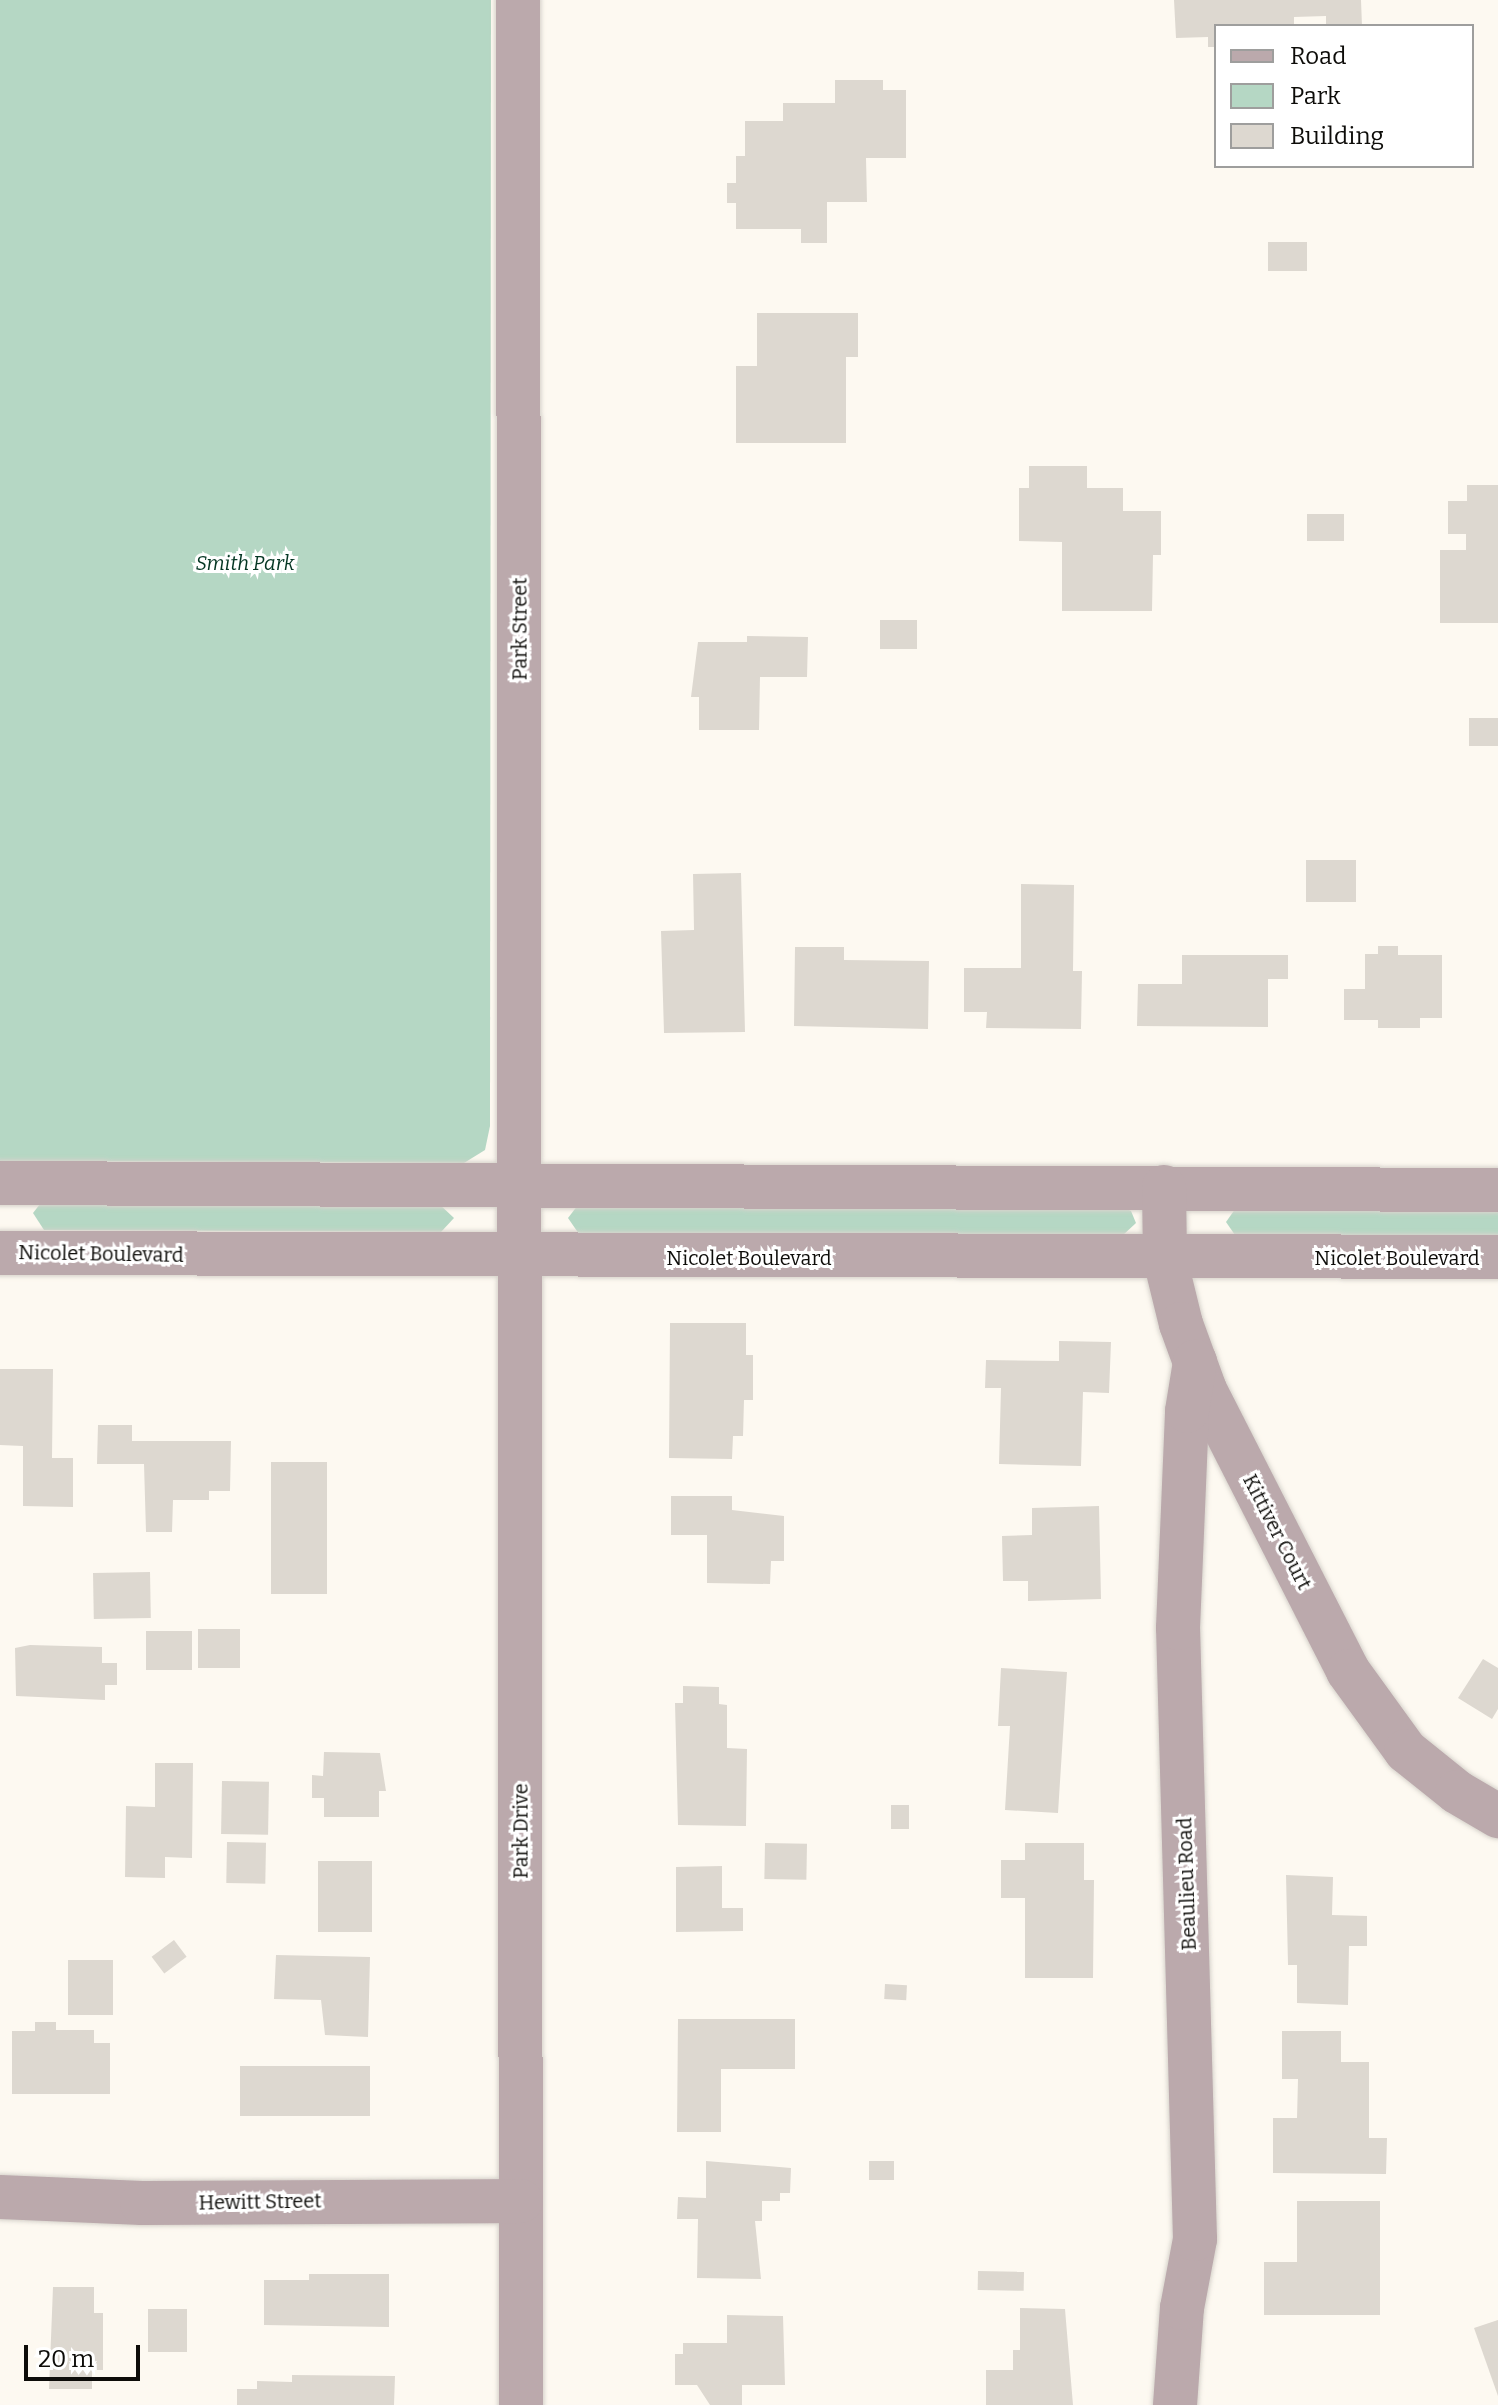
<!DOCTYPE html>
<style>
body{margin:0}
#map{position:relative;width:1498px;height:2405px;overflow:hidden;background:#fdf9f1;font-family:Bitter,serif}
div>[style]{position:absolute}
.green>*{inset:0;background:#b5d7c4}
.building>*{inset:0;background:#ddd8d0;transform-origin:0 0}
.roads{filter:drop-shadow(0 0 2px #d7d3cc) drop-shadow(0 0 2px #d7d3cc)}
.minor>*{height:44px;margin:-22px;padding:0 22px;transform-origin:22px;border-radius:22px;background:#bba9ac}
span{translate:-50% -50%;white-space:nowrap;text-align:center;line-height:1.15;-webkit-text-stroke:6px #fff;paint-order:stroke}
.park-label{font-size:20px;color:#043623;font-style:italic}
.street-label{font-size:20px;color:#0d0c09}
.legend{position:absolute;left:1214px;top:24px;width:260px;height:144px;box-sizing:border-box;background:#fff;border:2px solid #9e9e9d;margin:0;padding:10px 14px;list-style:none;font-size:24px;color:#0d0c09}
.legend li{display:flex;align-items:center;gap:16px;height:40px}
.legend b{width:40px;border:2px solid #9e9e9d}
.scale{position:absolute;left:24px;top:2345px;width:116px;height:36px;box-sizing:border-box;border:4px solid #0d0c09;border-top:0;padding-left:10px;font-size:24px;line-height:28px;white-space:nowrap;color:#0d0c09;-webkit-text-stroke:6px #fff;paint-order:stroke}
</style>
<div id="map">
<div class="green">
<i style="clip-path:polygon(0 0,491px 0,490px 1126px,485px 1150px,464px 1163px,0 1161px)"></i>
<i style="clip-path:polygon(44px 1199px,438px 1203px,454px 1218px,441px 1232px,44px 1230px,33px 1213px)"></i>
<i style="clip-path:polygon(578px 1205px,1119px 1205px,1131px 1211px,1136px 1223px,1122px 1236px,579px 1234px,568px 1218px)"></i>
<i style="clip-path:polygon(1238px 1205px,1498px 1207px,1498px 1237px,1235px 1235px,1226px 1222px)"></i>
</div>
<div class="building">
<i style="clip-path:polygon(1174px 0,1361px 0,1362px 26px,1326px 26px,1326px 16px,1294px 17px,1294px 26px,1216px 26px,1216px 47px,1208px 47px,1208px 37px,1176px 38px)"></i>
<i style="clip-path:polygon(835px 80px,883px 80px,883px 90px,906px 90px,906px 158px,866px 158px,867px 202px,827px 202px,827px 243px,801px 243px,801px 229px,736px 229px,736px 203px,727px 203px,727px 183px,736px 183px,736px 156px,745px 156px,745px 121px,783px 121px,783px 103px,835px 103px)"></i>
<i style="left:1268px;top:242px;width:39px;height:29px"></i>
<i style="clip-path:polygon(757px 313px,858px 313px,858px 357px,846px 357px,846px 443px,736px 443px,736px 366px,757px 366px)"></i>
<i style="clip-path:polygon(1029px 466px,1087px 466px,1087px 488px,1123px 488px,1123px 511px,1161px 511px,1161px 555px,1153px 555px,1152px 611px,1062px 611px,1062px 542px,1019px 541px,1019px 488px,1029px 488px)"></i>
<i style="clip-path:polygon(1467px 485px,1498px 485px,1498px 623px,1440px 623px,1440px 550px,1466px 550px,1466px 534px,1448px 534px,1448px 501px,1467px 501px)"></i>
<i style="left:1307px;top:514px;width:37px;height:27px"></i>
<i style="left:880px;top:620px;width:37px;height:29px"></i>
<i style="clip-path:polygon(747px 636px,808px 637px,807px 677px,760px 677px,759px 730px,699px 730px,699px 697px,691px 697px,698px 642px,747px 642px)"></i>
<i style="left:1469px;top:718px;width:29px;height:28px"></i>
<i style="left:1306px;top:860px;width:50px;height:42px"></i>
<i style="clip-path:polygon(741px 873px,745px 1032px,664px 1033px,661px 931px,694px 930px,693px 874px)"></i>
<i style="clip-path:polygon(1021px 884px,1074px 885px,1073px 971px,1082px 971px,1081px 1029px,986px 1028px,987px 1012px,964px 1012px,964px 968px,1021px 968px)"></i>
<i style="clip-path:polygon(1378px 946px,1398px 946px,1398px 955px,1442px 955px,1442px 1018px,1420px 1018px,1420px 1028px,1378px 1028px,1378px 1020px,1344px 1020px,1344px 989px,1365px 989px,1365px 954px,1378px 954px)"></i>
<i style="clip-path:polygon(795px 947px,844px 947px,844px 960px,929px 961px,928px 1029px,794px 1026px)"></i>
<i style="clip-path:polygon(1182px 955px,1288px 955px,1288px 979px,1268px 979px,1268px 1027px,1137px 1026px,1138px 984px,1182px 984px)"></i>
<i style="clip-path:polygon(670px 1323px,746px 1323px,746px 1355px,753px 1355px,753px 1400px,744px 1400px,743px 1436px,733px 1436px,732px 1459px,669px 1458px)"></i>
<i style="clip-path:polygon(1059px 1341px,1111px 1342px,1109px 1393px,1083px 1392px,1081px 1466px,999px 1464px,1001px 1388px,985px 1388px,986px 1360px,1059px 1361px)"></i>
<i style="clip-path:polygon(0 1369px,53px 1369px,52px 1458px,73px 1458px,73px 1507px,23px 1506px,23px 1446px,0 1445px)"></i>
<i style="clip-path:polygon(98px 1425px,132px 1425px,132px 1441px,231px 1441px,230px 1491px,209px 1491px,209px 1500px,173px 1500px,172px 1532px,146px 1532px,144px 1464px,97px 1464px)"></i>
<i style="left:271px;top:1462px;width:56px;height:132px"></i>
<i style="clip-path:polygon(671px 1496px,732px 1496px,732px 1510px,784px 1516px,784px 1561px,771px 1561px,770px 1584px,707px 1583px,707px 1535px,671px 1535px)"></i>
<i style="clip-path:polygon(1099px 1506px,1101px 1599px,1028px 1601px,1028px 1581px,1003px 1581px,1002px 1536px,1032px 1535px,1032px 1508px)"></i>
<i style="left:150px;top:1572px;width:46px;height:57px;rotate:89deg"></i>
<i style="left:198px;top:1629px;width:42px;height:39px"></i>
<i style="left:146px;top:1631px;width:46px;height:39px"></i>
<i style="clip-path:polygon(30px 1645px,102px 1647px,102px 1663px,117px 1663px,117px 1685px,105px 1685px,105px 1700px,16px 1696px,15px 1648px)"></i>
<i style="clip-path:polygon(1483px 1659px,1498px 1668px,1498px 1709px,1492px 1719px,1458px 1698px)"></i>
<i style="clip-path:polygon(1001px 1668px,1067px 1672px,1058px 1813px,1005px 1810px,1010px 1726px,998px 1726px)"></i>
<i style="clip-path:polygon(683px 1686px,719px 1687px,719px 1704px,727px 1705px,727px 1748px,747px 1749px,746px 1826px,678px 1825px,675px 1703px,683px 1703px)"></i>
<i style="clip-path:polygon(324px 1752px,380px 1753px,386px 1791px,379px 1791px,379px 1817px,324px 1817px,324px 1798px,312px 1798px,312px 1775px,323px 1776px)"></i>
<i style="clip-path:polygon(155px 1763px,193px 1763px,192px 1858px,165px 1857px,165px 1878px,125px 1877px,126px 1806px,155px 1807px)"></i>
<i style="left:222px;top:1781px;width:47px;height:53px;rotate:1deg"></i>
<i style="left:891px;top:1805px;width:18px;height:24px"></i>
<i style="left:227px;top:1842px;width:39px;height:41px;rotate:1deg"></i>
<i style="left:765px;top:1843px;width:42px;height:36px;rotate:1deg"></i>
<i style="clip-path:polygon(1025px 1843px,1084px 1843px,1084px 1880px,1094px 1880px,1093px 1978px,1025px 1978px,1025px 1898px,1001px 1898px,1001px 1860px,1025px 1860px)"></i>
<i style="left:318px;top:1861px;width:54px;height:71px"></i>
<i style="clip-path:polygon(722px 1866px,722px 1908px,743px 1908px,743px 1931px,676px 1932px,676px 1867px)"></i>
<i style="clip-path:polygon(1286px 1875px,1333px 1877px,1332px 1915px,1367px 1916px,1367px 1946px,1349px 1946px,1348px 2005px,1297px 2003px,1297px 1965px,1288px 1965px)"></i>
<i style="left:174px;top:1940px;width:21px;height:28px;rotate:53deg"></i>
<i style="clip-path:polygon(276px 1955px,370px 1957px,368px 2037px,325px 2035px,321px 2000px,274px 1999px)"></i>
<i style="left:68px;top:1960px;width:45px;height:55px"></i>
<i style="left:885px;top:1984px;width:22px;height:15px;rotate:3deg"></i>
<i style="clip-path:polygon(678px 2019px,795px 2019px,795px 2069px,721px 2069px,721px 2132px,677px 2132px)"></i>
<i style="clip-path:polygon(35px 2022px,56px 2022px,56px 2030px,94px 2030px,94px 2043px,110px 2043px,110px 2094px,12px 2094px,12px 2031px,35px 2031px)"></i>
<i style="clip-path:polygon(1282px 2031px,1341px 2031px,1341px 2062px,1369px 2062px,1369px 2138px,1387px 2138px,1386px 2174px,1273px 2173px,1273px 2118px,1297px 2118px,1298px 2079px,1282px 2079px)"></i>
<i style="left:370px;top:2066px;width:50px;height:130px;rotate:90deg"></i>
<i style="clip-path:polygon(706px 2161px,791px 2168px,790px 2193px,780px 2193px,780px 2201px,762px 2201px,762px 2221px,755px 2221px,761px 2279px,697px 2278px,698px 2219px,677px 2219px,678px 2197px,706px 2198px)"></i>
<i style="left:869px;top:2161px;width:25px;height:19px"></i>
<i style="clip-path:polygon(1297px 2201px,1380px 2201px,1380px 2315px,1264px 2315px,1264px 2262px,1297px 2262px)"></i>
<i style="left:978px;top:2271px;width:46px;height:19px;rotate:1deg"></i>
<i style="clip-path:polygon(309px 2274px,389px 2274px,389px 2327px,264px 2325px,264px 2280px,309px 2280px)"></i>
<i style="clip-path:polygon(53px 2287px,94px 2287px,94px 2313px,103px 2313px,103px 2370px,92px 2370px,92px 2389px,49px 2389px)"></i>
<i style="clip-path:polygon(1020px 2308px,1065px 2309px,1073px 2405px,986px 2405px,986px 2370px,1013px 2370px,1013px 2350px,1020px 2350px)"></i>
<i style="left:148px;top:2309px;width:39px;height:43px"></i>
<i style="clip-path:polygon(727px 2315px,783px 2316px,785px 2385px,742px 2385px,742px 2405px,710px 2405px,697px 2385px,675px 2385px,675px 2354px,683px 2354px,683px 2343px,727px 2343px)"></i>
<i style="clip-path:polygon(1498px 2320px,1498px 2396px,1474px 2328px)"></i>
<i style="clip-path:polygon(292px 2375px,395px 2376px,394px 2405px,237px 2405px,237px 2389px,257px 2389px,257px 2381px,292px 2382px)"></i>
</div>
<div class="roads">
<div class="minor">
<i style="left:518px;top:0;width:2405px;rotate:89.93deg"></i>
<i style="left:0;top:1183px;width:1498px;rotate:0.27deg"></i>
<i style="left:1164px;top:1187px;width:72px;rotate:89.2deg"></i>
<i style="left:1165px;top:1259px;width:67px;rotate:76.2deg"></i>
<i style="left:1181px;top:1324px;width:70px;rotate:70deg"></i>
<i style="left:1205px;top:1390px;width:315px;rotate:63deg"></i>
<i style="left:1348px;top:1671px;width:99px;rotate:54.1deg"></i>
<i style="left:1406px;top:1751px;width:65px;rotate:38.8deg"></i>
<i style="left:1457px;top:1792px;width:48px;rotate:30.3deg"></i>
<i style="left:0;top:1253px;width:1498px;rotate:0.15deg"></i>
<i style="left:0;top:2197px;width:142px;rotate:2.4deg"></i>
<i style="left:142px;top:2203px;width:379px;rotate:-0.3deg"></i>
<i style="left:1175px;top:2405px;width:97px;rotate:-85.9deg"></i>
<i style="left:1182px;top:2308px;width:70px;rotate:-79.3deg"></i>
<i style="left:1195px;top:2239px;width:611px;rotate:-91.59deg"></i>
<i style="left:1178px;top:1628px;width:217px;rotate:-87.6deg"></i>
<i style="left:1187px;top:1411px;width:50px;rotate:-80.7deg"></i>
</div>
</div>
<div class="park-label">
<span style="left:245px;top:563px">Smith Park</span>
</div>
<div class="street-label">
<span style="left:520px;top:629px;rotate:-90deg">Park Street</span>
<span style="left:101px;top:1254px;rotate:1deg">Nicolet Boulevard</span>
<span style="left:749px;top:1258px">Nicolet Boulevard</span>
<span style="left:1397px;top:1258px">Nicolet Boulevard</span>
<span style="left:1277px;top:1532px;rotate:63deg">Kittiver Court</span>
<span style="left:521px;top:1831px;rotate:-90deg">Park Drive</span>
<span style="left:1187px;top:1884px;rotate:-92deg">Beaulieu Road</span>
<span style="left:260px;top:2202px;rotate:-1deg">Hewitt Street</span>
</div>
<ul class="legend">
<li><b style="height:10px;background:#bba9ac"></b>Road</li>
<li><b style="height:22px;background:#b5d7c4"></b>Park</li>
<li><b style="height:22px;background:#ddd8d0"></b>Building</li>
</ul>
<div class="scale">20 m</div>
</div>
